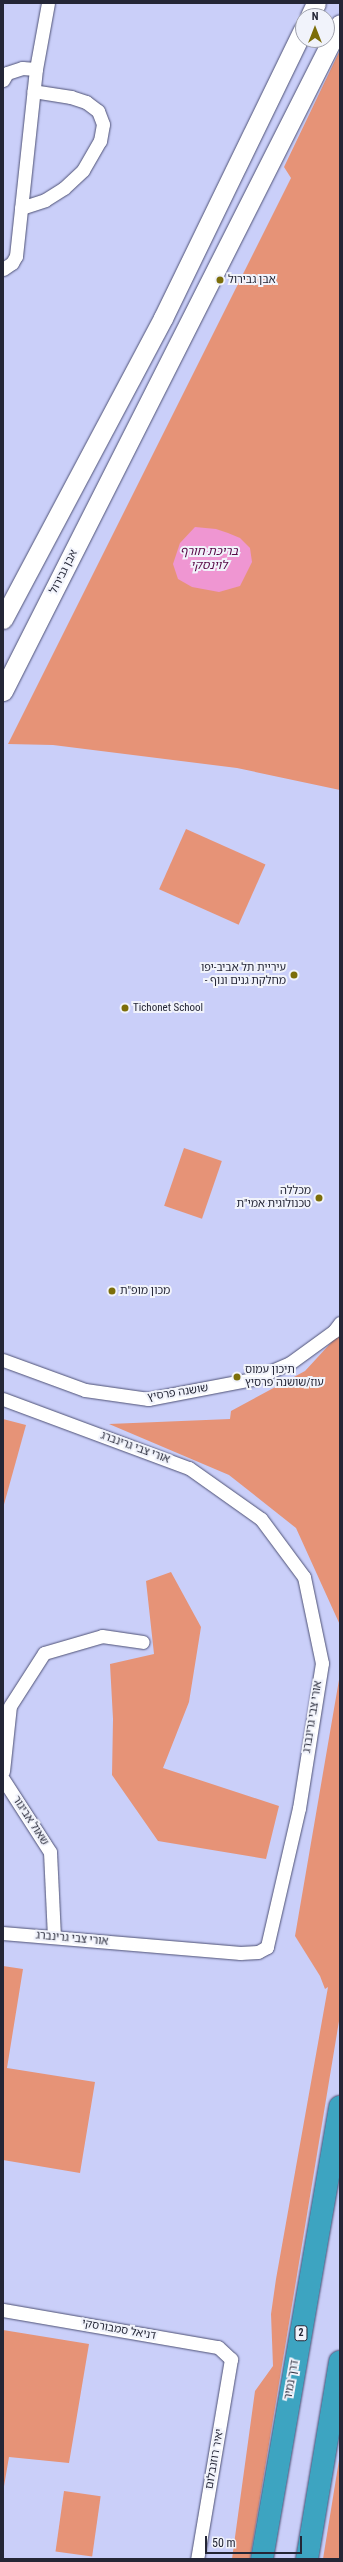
<!DOCTYPE html>
<meta charset="utf-8">
<style>
body{margin:0}
#map{position:relative;width:343px;height:2562px;overflow:hidden;background:#cacff9;font-family:"Roboto Condensed","Noto Sans Hebrew",sans-serif}
div>[style]{position:absolute}
.green>*{inset:0;background:#e69377;transform-origin:0 0}
.water>*{inset:0;background:#ef96d2}
.roads{filter:drop-shadow(0 0 1px #4e5175) drop-shadow(0 0 1px #4e5175)}
.street>*{height:13px;margin:-6.5px;padding:0 6.5px;transform-origin:6.5px;border-radius:6.5px;background:#fff}
.secondary>*{height:19px;margin:-9.5px;padding:0 9.5px;transform-origin:9.5px;border-radius:9.5px;background:#fff}
.highway>*{height:22px;margin:-11px;padding:0 11px;transform-origin:11px;border-radius:11px;background:#3da4c1}
.dots>*{width:11px;height:11px;translate:-50% -50%;box-sizing:border-box;border:2px solid #f1f3fb;border-radius:50%}
span{translate:-50% -50%;white-space:nowrap;text-align:center;line-height:1.15;-webkit-text-stroke:4px #f1f3fb;paint-order:stroke}
.shield-label span{padding:1px 3px;background:#f1f3fb;border:1px solid;border-radius:3px;-webkit-text-stroke-width:0}
.shield-label{font-size:10px;color:#242636;font-weight:700}
.poi-label{font-size:11px;color:#242636}
.left{translate:0 -50%;text-align:left}
.right{translate:-100% -50%;text-align:right}
.street-label{font-size:11px;color:#242636}
.water-label{font-size:12px;color:#590a47;font-style:italic}
.frame{position:absolute;inset:0;border:4px solid #242636;pointer-events:none}
.north{position:absolute;left:295px;top:8px;width:40px;height:40px;box-sizing:border-box;background:#f1f3fb;border:1px solid #9fa1ac;border-radius:50%;rotate:0deg;font-size:11px;font-weight:700;line-height:16px;text-align:center;color:#242636}
.north::after{content:'';display:block;margin:auto;width:14px;height:18px;background:#7c6e0a;clip-path:polygon(50% 0,100% 100%,50% 72%,0 100%)}
.scale{position:absolute;left:205px;top:2536px;width:97px;height:18px;box-sizing:border-box;border:2px solid #242636;border-top:0;padding-left:5px;font-size:12px;line-height:14px;white-space:nowrap;color:#242636;-webkit-text-stroke:3px #f1f3fb;paint-order:stroke}
</style>
<div id="map">
<div class="green">
<i style="clip-path:polygon(340px 50px,340px 790px,237px 768px,53px 745px,8px 744px,291px 178px,284px 167px)"></i>
<i style="left:186px;top:829px;width:87px;height:66px;rotate:24deg"></i>
<i style="left:184px;top:1148px;width:40px;height:61px;rotate:19deg"></i>
<i style="clip-path:polygon(340px 1333px,340px 1625px,296px 1528px,229px 1475px,109px 1424px,230px 1419px,231px 1411px,305px 1371px)"></i>
<i style="clip-path:polygon(3px 1419px,26px 1425px,3px 1508px)"></i>
<i style="clip-path:polygon(171px 1572px,201px 1627px,189px 1702px,163px 1768px,279px 1806px,266px 1859px,158px 1841px,112px 1775px,113px 1719px,110px 1664px,154px 1654px,146px 1581px)"></i>
<i style="clip-path:polygon(340px 1674px,340px 2015px,250px 2559px,232px 2559px,255px 2391px,273px 2366px,271px 2314px,276px 2279px,328px 1987px,325px 1989px,320px 1976px,295px 1936px)"></i>
<i style="clip-path:polygon(3px 1966px,23px 1969px,7px 2068px,95px 2082px,80px 2173px,3px 2160px)"></i>
<i style="clip-path:polygon(3px 2330px,89px 2344px,69px 2463px,9px 2457px,3px 2492px)"></i>
<i style="clip-path:polygon(340px 2454px,340px 2559px,323px 2559px)"></i>
<i style="left:64px;top:2491px;width:37px;height:61px;rotate:8deg"></i>
</div>
<div class="water">
<i style="clip-path:polygon(195px 527px,216px 529px,228px 533px,240px 538px,250px 548px,252px 562px,240px 586px,219px 592px,192px 587px,178px 579px,173px 564px,180px 543px)"></i>
</div>
<div class="roads">
<div class="street">
<i style="left:3px;top:80px;width:8px;rotate:-60deg"></i>
<i style="left:7px;top:73px;width:16px;rotate:-18deg"></i>
<i style="left:22px;top:68px;width:14px;rotate:4deg"></i>
<i style="left:36px;top:69px;width:67px;rotate:-79.7deg"></i>
<i style="left:21px;top:208px;width:25px;rotate:-18deg"></i>
<i style="left:45px;top:200px;width:22px;rotate:-32deg"></i>
<i style="left:64px;top:188px;width:26px;rotate:-43deg"></i>
<i style="left:83px;top:170px;width:34px;rotate:-60deg"></i>
<i style="left:100px;top:141px;width:17px;rotate:-80deg"></i>
<i style="left:103px;top:124px;width:14px;rotate:-111deg"></i>
<i style="left:98px;top:111px;width:15px;rotate:-143deg"></i>
<i style="left:86px;top:102px;width:16px;rotate:-162deg"></i>
<i style="left:71px;top:97px;width:38px;rotate:-171deg"></i>
<i style="left:3px;top:269px;width:11px;rotate:-34deg"></i>
<i style="left:12px;top:263px;width:8px;rotate:-60deg"></i>
<i style="left:16px;top:256px;width:188px;rotate:-83.9deg"></i>
<i style="left:3px;top:1360px;width:87px;rotate:20.1deg"></i>
<i style="left:85px;top:1390px;width:64px;rotate:8.1deg"></i>
<i style="left:148px;top:1399px;width:107px;rotate:-10.8deg"></i>
<i style="left:253px;top:1379px;width:40px;rotate:-23.4deg"></i>
<i style="left:290px;top:1363px;width:54px;rotate:-36deg"></i>
<i style="left:334px;top:1331px;width:10px;rotate:-53deg"></i>
<i style="left:3px;top:1399px;width:198px;rotate:20.4deg"></i>
<i style="left:189px;top:1468px;width:88px;rotate:35.3deg"></i>
<i style="left:261px;top:1519px;width:72px;rotate:53.4deg"></i>
<i style="left:304px;top:1577px;width:88px;rotate:78.2deg"></i>
<i style="left:322px;top:1663px;width:147px;rotate:99deg"></i>
<i style="left:299px;top:1808px;width:143px;rotate:103deg"></i>
<i style="left:267px;top:1947px;width:10px;rotate:151deg"></i>
<i style="left:258px;top:1952px;width:18px;rotate:177deg"></i>
<i style="left:240px;top:1953px;width:238px;rotate:-175.2deg"></i>
<i style="left:3px;top:1771px;width:65px;rotate:-83.9deg"></i>
<i style="left:10px;top:1706px;width:63px;rotate:-57.3deg"></i>
<i style="left:44px;top:1653px;width:60px;rotate:-16.3deg"></i>
<i style="left:102px;top:1636px;width:41px;rotate:8.3deg"></i>
<i style="left:3px;top:1779px;width:87px;rotate:57.2deg"></i>
<i style="left:50px;top:1852px;width:85px;rotate:87.3deg"></i>
<i style="left:3px;top:2310px;width:218px;rotate:9.8deg"></i>
<i style="left:218px;top:2347px;width:18px;rotate:43deg"></i>
<i style="left:231px;top:2359px;width:203px;rotate:99.6deg"></i>
</div>
<div class="secondary">
<i style="left:310px;top:16px;width:14px;rotate:-65deg"></i>
<i style="left:3px;top:619px;width:341px;rotate:-62deg"></i>
<i style="left:163px;top:318px;width:320px;rotate:-64.1deg"></i>
<i style="left:3px;top:691px;width:747px;rotate:-63.19deg"></i>
</div>
<div class="highway">
<i style="left:262px;top:2559px;width:459px;rotate:-80.2deg"></i>
<i style="left:307px;top:2559px;width:200px;rotate:-80.5deg"></i>
</div>
</div>
<div class="dots">
<i style="left:220px;top:280px;background:#7c6e0a"></i>
<i style="left:294px;top:975px;background:#7c6e0a"></i>
<i style="left:125px;top:1008px;background:#7c6e0a"></i>
<i style="left:319px;top:1198px;background:#7c6e0a"></i>
<i style="left:112px;top:1291px;background:#7c6e0a"></i>
<i style="left:237px;top:1377px;background:#7c6e0a"></i>
</div>
<div class="shield-label">
<span style="left:301px;top:2333px">2</span>
</div>
<div class="poi-label">
<span class="left" style="left:228px;top:280px">אבן גבירול</span>
<span class="right" style="left:286px;top:975px">עיריית תל אביב-יפו<br>- מחלקת גנים ונוף</span>
<span class="left" style="left:133px;top:1008px">Tichonet School</span>
<span class="right" style="left:311px;top:1198px">מכללה<br>טכנולוגית אמי"ת</span>
<span class="left" style="left:120px;top:1291px">מכון מופ"ת</span>
<span class="left" style="left:245px;top:1377px">תיכון עמוס<br>עוז/שושנה פרסיץ</span>
</div>
<div class="street-label">
<span style="left:64px;top:572px;rotate:-63deg">אבן גבירול</span>
<span style="left:178px;top:1393px;rotate:-9deg">שושנה פרסיץ</span>
<span style="left:135px;top:1448px;rotate:20deg">אורי צבי גרינברג</span>
<span style="left:313px;top:1717px;rotate:-81deg">אורי צבי גרינברג</span>
<span style="left:30px;top:1821px;rotate:57deg">שאול אביגור</span>
<span style="left:72px;top:1939px;rotate:5deg">אורי צבי גרינברג</span>
<span style="left:119px;top:2330px;rotate:10deg">דניאל סמבורסקי</span>
<span style="left:292px;top:2380px;rotate:-80deg">דרך נמיר</span>
<span style="left:215px;top:2459px;rotate:-80deg">יאיר רוזנבלום</span>
</div>
<div class="water-label">
<span style="left:209px;top:559px">בריכת חורף<br>לוינסקי</span>
</div>
<div class="frame"></div>
<div class="north">N</div>
<div class="scale">50 m</div>
</div>
